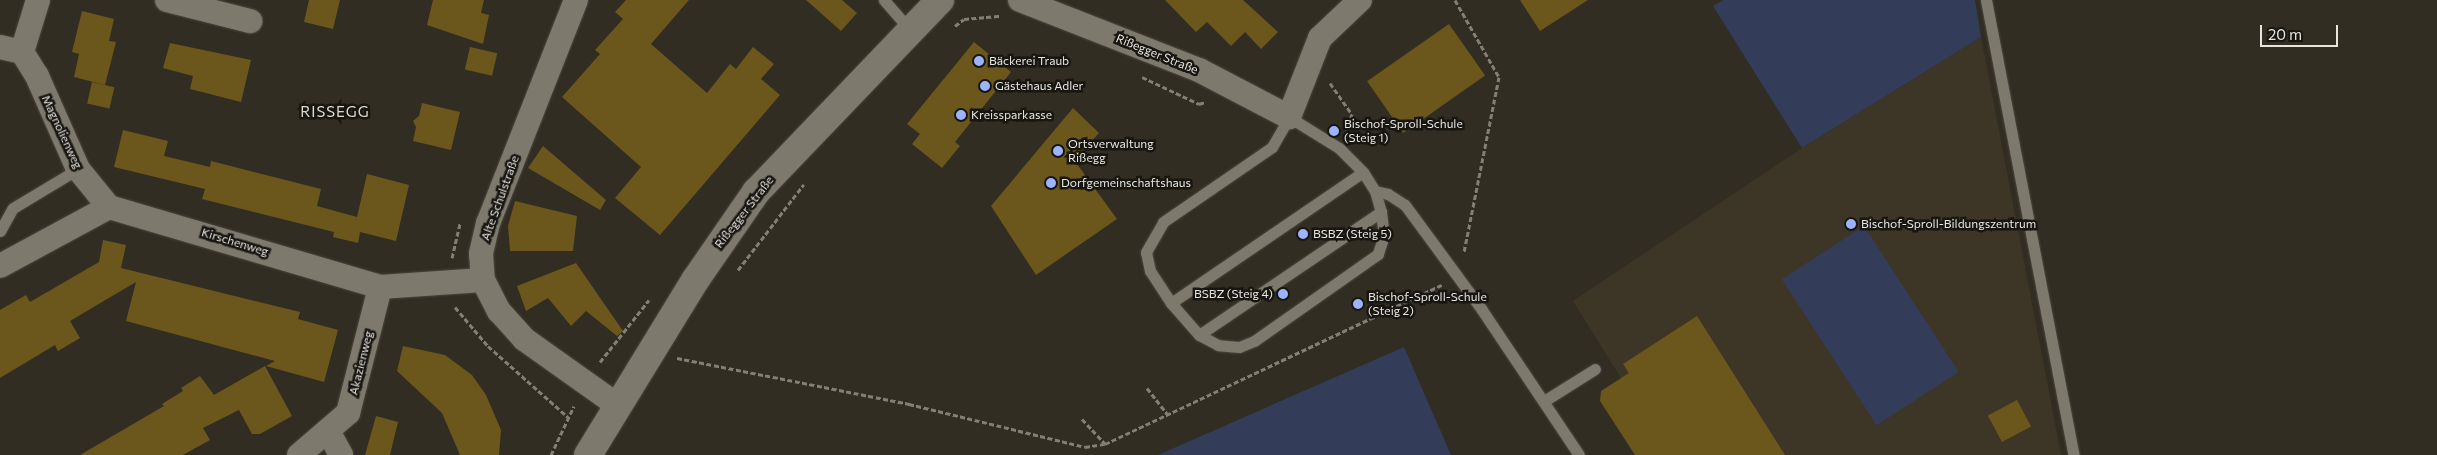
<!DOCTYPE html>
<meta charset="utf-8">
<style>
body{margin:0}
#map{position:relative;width:2437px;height:455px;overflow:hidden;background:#312d23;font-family:Commissioner,sans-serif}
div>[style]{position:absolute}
.built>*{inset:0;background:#3d3626}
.green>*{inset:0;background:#333c59;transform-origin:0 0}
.building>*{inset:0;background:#6b561c;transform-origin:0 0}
.path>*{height:3px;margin-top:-1.5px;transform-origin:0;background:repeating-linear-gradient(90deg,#827f76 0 5px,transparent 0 7.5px)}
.roads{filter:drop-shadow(0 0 1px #4b483f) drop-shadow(0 0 1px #4b483f)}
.service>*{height:11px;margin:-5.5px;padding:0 5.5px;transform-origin:5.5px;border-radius:5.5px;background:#7d796d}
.minor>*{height:24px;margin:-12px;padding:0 12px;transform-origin:12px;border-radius:12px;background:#7d796d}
.tertiary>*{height:28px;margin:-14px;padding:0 14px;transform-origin:14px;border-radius:14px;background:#7d796d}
.dots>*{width:14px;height:14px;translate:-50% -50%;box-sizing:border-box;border:2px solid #171611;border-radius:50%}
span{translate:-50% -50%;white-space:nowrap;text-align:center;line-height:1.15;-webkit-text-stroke:5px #171611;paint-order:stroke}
.street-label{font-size:12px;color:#e8e5df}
.poi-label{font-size:12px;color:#e8e5df}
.left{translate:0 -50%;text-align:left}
.right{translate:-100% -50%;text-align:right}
.quarter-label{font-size:15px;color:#dfdacd;letter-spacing:1px}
.scale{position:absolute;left:2260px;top:25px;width:78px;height:22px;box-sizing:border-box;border:2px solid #e8e5df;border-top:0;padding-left:6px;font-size:15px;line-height:18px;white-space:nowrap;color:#e8e5df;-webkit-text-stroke:4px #171611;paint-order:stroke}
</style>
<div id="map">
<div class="built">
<i style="clip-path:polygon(1981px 37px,2061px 455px,1669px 455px,1573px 301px,1802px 148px)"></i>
</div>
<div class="green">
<i style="clip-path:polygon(1723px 0,1975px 0,1981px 37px,1802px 148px,1713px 6px)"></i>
<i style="left:1864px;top:226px;width:174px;height:98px;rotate:57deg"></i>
<i style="clip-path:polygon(1404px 347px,1451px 455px,1158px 455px)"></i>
</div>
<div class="building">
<i style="clip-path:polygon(309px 0,340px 0,333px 29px,304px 22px)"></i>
<i style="clip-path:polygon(433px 0,484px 0,481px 13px,489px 15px,483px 44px,427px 25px)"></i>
<i style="clip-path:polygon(626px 0,689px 0,651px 44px,707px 93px,730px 64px,736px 69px,753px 47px,774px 64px,761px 79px,780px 95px,660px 235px,615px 198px,641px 167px,562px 97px,600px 54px,595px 50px,623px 19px,615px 12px)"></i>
<i style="clip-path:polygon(806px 0,842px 0,857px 13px,841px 31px)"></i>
<i style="clip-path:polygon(1165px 0,1243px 0,1278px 32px,1261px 49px,1245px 32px,1231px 46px,1207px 22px,1196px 32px)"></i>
<i style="clip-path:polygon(1520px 0,1588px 0,1540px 31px)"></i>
<i style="clip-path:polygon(82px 11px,114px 19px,109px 41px,116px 42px,105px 85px,74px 77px,79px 54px,72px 52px)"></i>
<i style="left:1449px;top:24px;width:63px;height:100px;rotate:55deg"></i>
<i style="clip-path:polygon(974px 42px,1011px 72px,955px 142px,960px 146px,942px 168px,912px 144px,920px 134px,907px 124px)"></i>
<i style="clip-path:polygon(170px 43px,251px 60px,241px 102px,190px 89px,193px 76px,163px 68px)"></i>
<i style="left:470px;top:47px;width:28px;height:23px;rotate:13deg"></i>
<i style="left:92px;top:82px;width:23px;height:22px;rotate:13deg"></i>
<i style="clip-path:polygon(422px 103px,460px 112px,451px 150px,413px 141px,416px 127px,413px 121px,419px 116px)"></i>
<i style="clip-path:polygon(1073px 108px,1099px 133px,1074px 160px,1117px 219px,1036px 275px,991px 206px)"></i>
<i style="clip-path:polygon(123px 130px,168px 141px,164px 156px,210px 167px,211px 161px,321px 189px,317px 206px,357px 217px,367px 174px,409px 185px,396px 241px,360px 232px,358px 243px,333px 237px,334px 232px,202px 199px,205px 189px,114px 167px)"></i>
<i style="clip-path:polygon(543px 146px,606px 200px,600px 210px,528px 168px)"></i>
<i style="clip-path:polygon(515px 201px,577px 216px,573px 251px,510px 251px,508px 226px)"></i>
<i style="clip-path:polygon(103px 240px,126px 245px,121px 268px,300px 312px,298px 319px,338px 330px,324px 382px,266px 366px,275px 361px,126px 321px,136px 282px,70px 321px,80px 338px,58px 351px,55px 345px,0 378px,0 310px,26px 295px,30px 302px,99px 262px)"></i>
<i style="clip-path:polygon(576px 263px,623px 331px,617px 336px,586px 311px,571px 326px,548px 298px,526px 311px,517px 286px)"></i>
<i style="clip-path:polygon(1697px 316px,1773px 436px,1785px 455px,1635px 455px,1600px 401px,1601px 391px,1629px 373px,1623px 364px)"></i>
<i style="clip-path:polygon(403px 346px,445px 355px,472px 375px,486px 395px,501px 430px,499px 455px,460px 455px,442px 413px,397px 371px)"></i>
<i style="clip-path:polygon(265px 366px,292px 416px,260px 434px,252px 434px,239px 410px,203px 428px,210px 440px,183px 455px,80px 455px,164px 406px,162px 404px,183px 391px,181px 388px,200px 376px,214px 395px)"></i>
<i style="left:2017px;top:400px;width:30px;height:33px;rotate:62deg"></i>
<i style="clip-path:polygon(376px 416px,398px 422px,390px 455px,365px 455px)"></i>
</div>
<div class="path">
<i style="left:1455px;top:0;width:89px;rotate:60.3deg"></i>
<i style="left:1499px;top:77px;width:178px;rotate:101.3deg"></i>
<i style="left:955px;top:26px;width:11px;rotate:-38deg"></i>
<i style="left:964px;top:19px;width:37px;rotate:-5deg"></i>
<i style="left:1142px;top:77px;width:63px;rotate:25.3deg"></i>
<i style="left:1199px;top:104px;width:6px;rotate:-18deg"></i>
<i style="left:1330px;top:83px;width:38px;rotate:55deg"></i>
<i style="left:1352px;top:114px;width:18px;rotate:109deg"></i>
<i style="left:452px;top:258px;width:36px;rotate:-77deg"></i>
<i style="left:738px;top:270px;width:108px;rotate:-52.5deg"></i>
<i style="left:455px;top:307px;width:51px;rotate:49.8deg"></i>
<i style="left:488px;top:346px;width:107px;rotate:41.6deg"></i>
<i style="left:677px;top:358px;width:237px;rotate:11.2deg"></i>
<i style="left:909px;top:404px;width:181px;rotate:13.7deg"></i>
<i style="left:1085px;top:447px;width:20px;rotate:-9deg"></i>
<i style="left:1105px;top:444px;width:373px;rotate:-25.3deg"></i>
<i style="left:600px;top:362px;width:79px;rotate:-51.7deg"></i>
<i style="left:1147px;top:388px;width:33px;rotate:52deg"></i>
<i style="left:1082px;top:419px;width:34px;rotate:47deg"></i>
<i style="left:551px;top:455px;width:54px;rotate:-64.9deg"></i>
</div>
<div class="roads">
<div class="service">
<i style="left:884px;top:0;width:41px;rotate:48.9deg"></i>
<i style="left:1986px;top:0;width:463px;rotate:79.1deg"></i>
<i style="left:1289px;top:117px;width:59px;rotate:31.8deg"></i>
<i style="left:1339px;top:148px;width:34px;rotate:45deg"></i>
<i style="left:1363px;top:172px;width:22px;rotate:58deg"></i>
<i style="left:1375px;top:191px;width:22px;rotate:74deg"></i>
<i style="left:1381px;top:212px;width:23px;rotate:83deg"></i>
<i style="left:1384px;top:235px;width:20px;rotate:108deg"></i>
<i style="left:1378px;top:254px;width:151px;rotate:144.9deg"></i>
<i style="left:1254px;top:341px;width:16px;rotate:158deg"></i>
<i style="left:1239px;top:347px;width:21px;rotate:-175deg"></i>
<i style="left:1218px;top:345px;width:21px;rotate:-152deg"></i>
<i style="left:1199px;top:335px;width:43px;rotate:-131.2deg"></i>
<i style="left:1171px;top:303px;width:38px;rotate:-123deg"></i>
<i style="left:1150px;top:271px;width:19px;rotate:-102deg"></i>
<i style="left:1146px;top:252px;width:34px;rotate:-60deg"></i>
<i style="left:1163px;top:222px;width:132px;rotate:-34.5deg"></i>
<i style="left:1272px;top:147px;width:34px;rotate:-60deg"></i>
<i style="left:1375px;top:191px;width:13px;rotate:13deg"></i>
<i style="left:1388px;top:194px;width:20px;rotate:33deg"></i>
<i style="left:1405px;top:205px;width:130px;rotate:53.7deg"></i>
<i style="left:1482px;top:310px;width:174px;rotate:56.2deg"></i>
<i style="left:0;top:231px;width:26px;rotate:-61deg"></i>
<i style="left:13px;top:208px;width:76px;rotate:-31deg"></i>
<i style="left:1171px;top:303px;width:232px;rotate:-34.3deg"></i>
<i style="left:1199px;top:335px;width:220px;rotate:-34.1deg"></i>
<i style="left:1544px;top:401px;width:60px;rotate:-32.1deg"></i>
</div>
<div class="minor">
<i style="left:167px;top:0;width:86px;rotate:14.2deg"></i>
<i style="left:576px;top:0;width:240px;rotate:111.5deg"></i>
<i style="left:488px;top:223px;width:31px;rotate:103deg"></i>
<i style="left:481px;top:253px;width:27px;rotate:86deg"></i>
<i style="left:483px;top:280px;width:35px;rotate:63deg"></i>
<i style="left:499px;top:311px;width:38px;rotate:48deg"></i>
<i style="left:524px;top:339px;width:114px;rotate:35.4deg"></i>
<i style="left:1020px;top:0;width:192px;rotate:21.4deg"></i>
<i style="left:1199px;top:70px;width:102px;rotate:27.6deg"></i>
<i style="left:1289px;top:117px;width:85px;rotate:-68.6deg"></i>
<i style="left:1320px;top:38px;width:55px;rotate:-43.5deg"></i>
<i style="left:0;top:47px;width:23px;rotate:13deg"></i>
<i style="left:22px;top:52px;width:28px;rotate:58deg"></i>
<i style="left:37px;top:76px;width:102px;rotate:66.2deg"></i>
<i style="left:78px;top:169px;width:49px;rotate:50.8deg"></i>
<i style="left:22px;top:52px;width:54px;rotate:-72.9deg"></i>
<i style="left:0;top:266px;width:124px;rotate:-28.4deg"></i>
<i style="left:109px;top:207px;width:283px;rotate:16.4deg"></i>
<i style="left:380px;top:287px;width:103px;rotate:-3.9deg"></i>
<i style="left:329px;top:433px;width:25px;rotate:61deg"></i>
<i style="left:299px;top:455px;width:65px;rotate:-40.6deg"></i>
<i style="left:348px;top:413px;width:130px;rotate:-75.7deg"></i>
</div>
<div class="tertiary">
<i style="left:588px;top:455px;width:206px;rotate:-58.5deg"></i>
<i style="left:696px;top:279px;width:106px;rotate:-55.4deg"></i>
<i style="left:756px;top:192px;width:266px;rotate:-46.2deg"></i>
</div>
</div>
<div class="dots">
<i style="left:979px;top:61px;background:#9db4fd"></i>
<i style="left:985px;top:86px;background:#9db4fd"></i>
<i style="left:961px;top:115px;background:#9db4fd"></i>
<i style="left:1334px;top:131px;background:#9db4fd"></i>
<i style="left:1058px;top:151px;background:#9db4fd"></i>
<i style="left:1051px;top:183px;background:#9db4fd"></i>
<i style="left:1851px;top:224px;background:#9db4fd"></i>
<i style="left:1303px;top:234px;background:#9db4fd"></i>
<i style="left:1283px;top:294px;background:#9db4fd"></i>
<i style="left:1358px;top:304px;background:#9db4fd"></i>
</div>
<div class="street-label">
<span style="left:1157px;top:54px;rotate:22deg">Rißegger Straße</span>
<span style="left:62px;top:132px;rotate:65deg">Magnolienweg</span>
<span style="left:500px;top:198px;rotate:-70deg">Alte Schulstraße</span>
<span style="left:744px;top:212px;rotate:-52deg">Rißegger Straße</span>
<span style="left:235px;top:242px;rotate:17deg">Kirschenweg</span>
<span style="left:361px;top:363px;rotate:-76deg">Akazienweg</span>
</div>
<div class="poi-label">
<span class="left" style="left:989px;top:61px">Bäckerei Traub</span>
<span class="left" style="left:995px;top:86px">Gästehaus Adler</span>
<span class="left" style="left:971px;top:115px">Kreissparkasse</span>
<span class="left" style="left:1344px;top:131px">Bischof-Sproll-Schule<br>(Steig 1)</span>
<span class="left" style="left:1068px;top:151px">Ortsverwaltung<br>Rißegg</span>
<span class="left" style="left:1061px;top:183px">Dorfgemeinschaftshaus</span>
<span class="left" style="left:1861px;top:224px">Bischof-Sproll-Bildungszentrum</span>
<span class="left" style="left:1313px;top:234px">BSBZ (Steig 5)</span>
<span class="right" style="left:1273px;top:294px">BSBZ (Steig 4)</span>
<span class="left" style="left:1368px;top:304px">Bischof-Sproll-Schule<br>(Steig 2)</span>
</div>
<div class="quarter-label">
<span style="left:335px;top:112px">RISSEGG</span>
</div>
<div class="scale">20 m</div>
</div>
